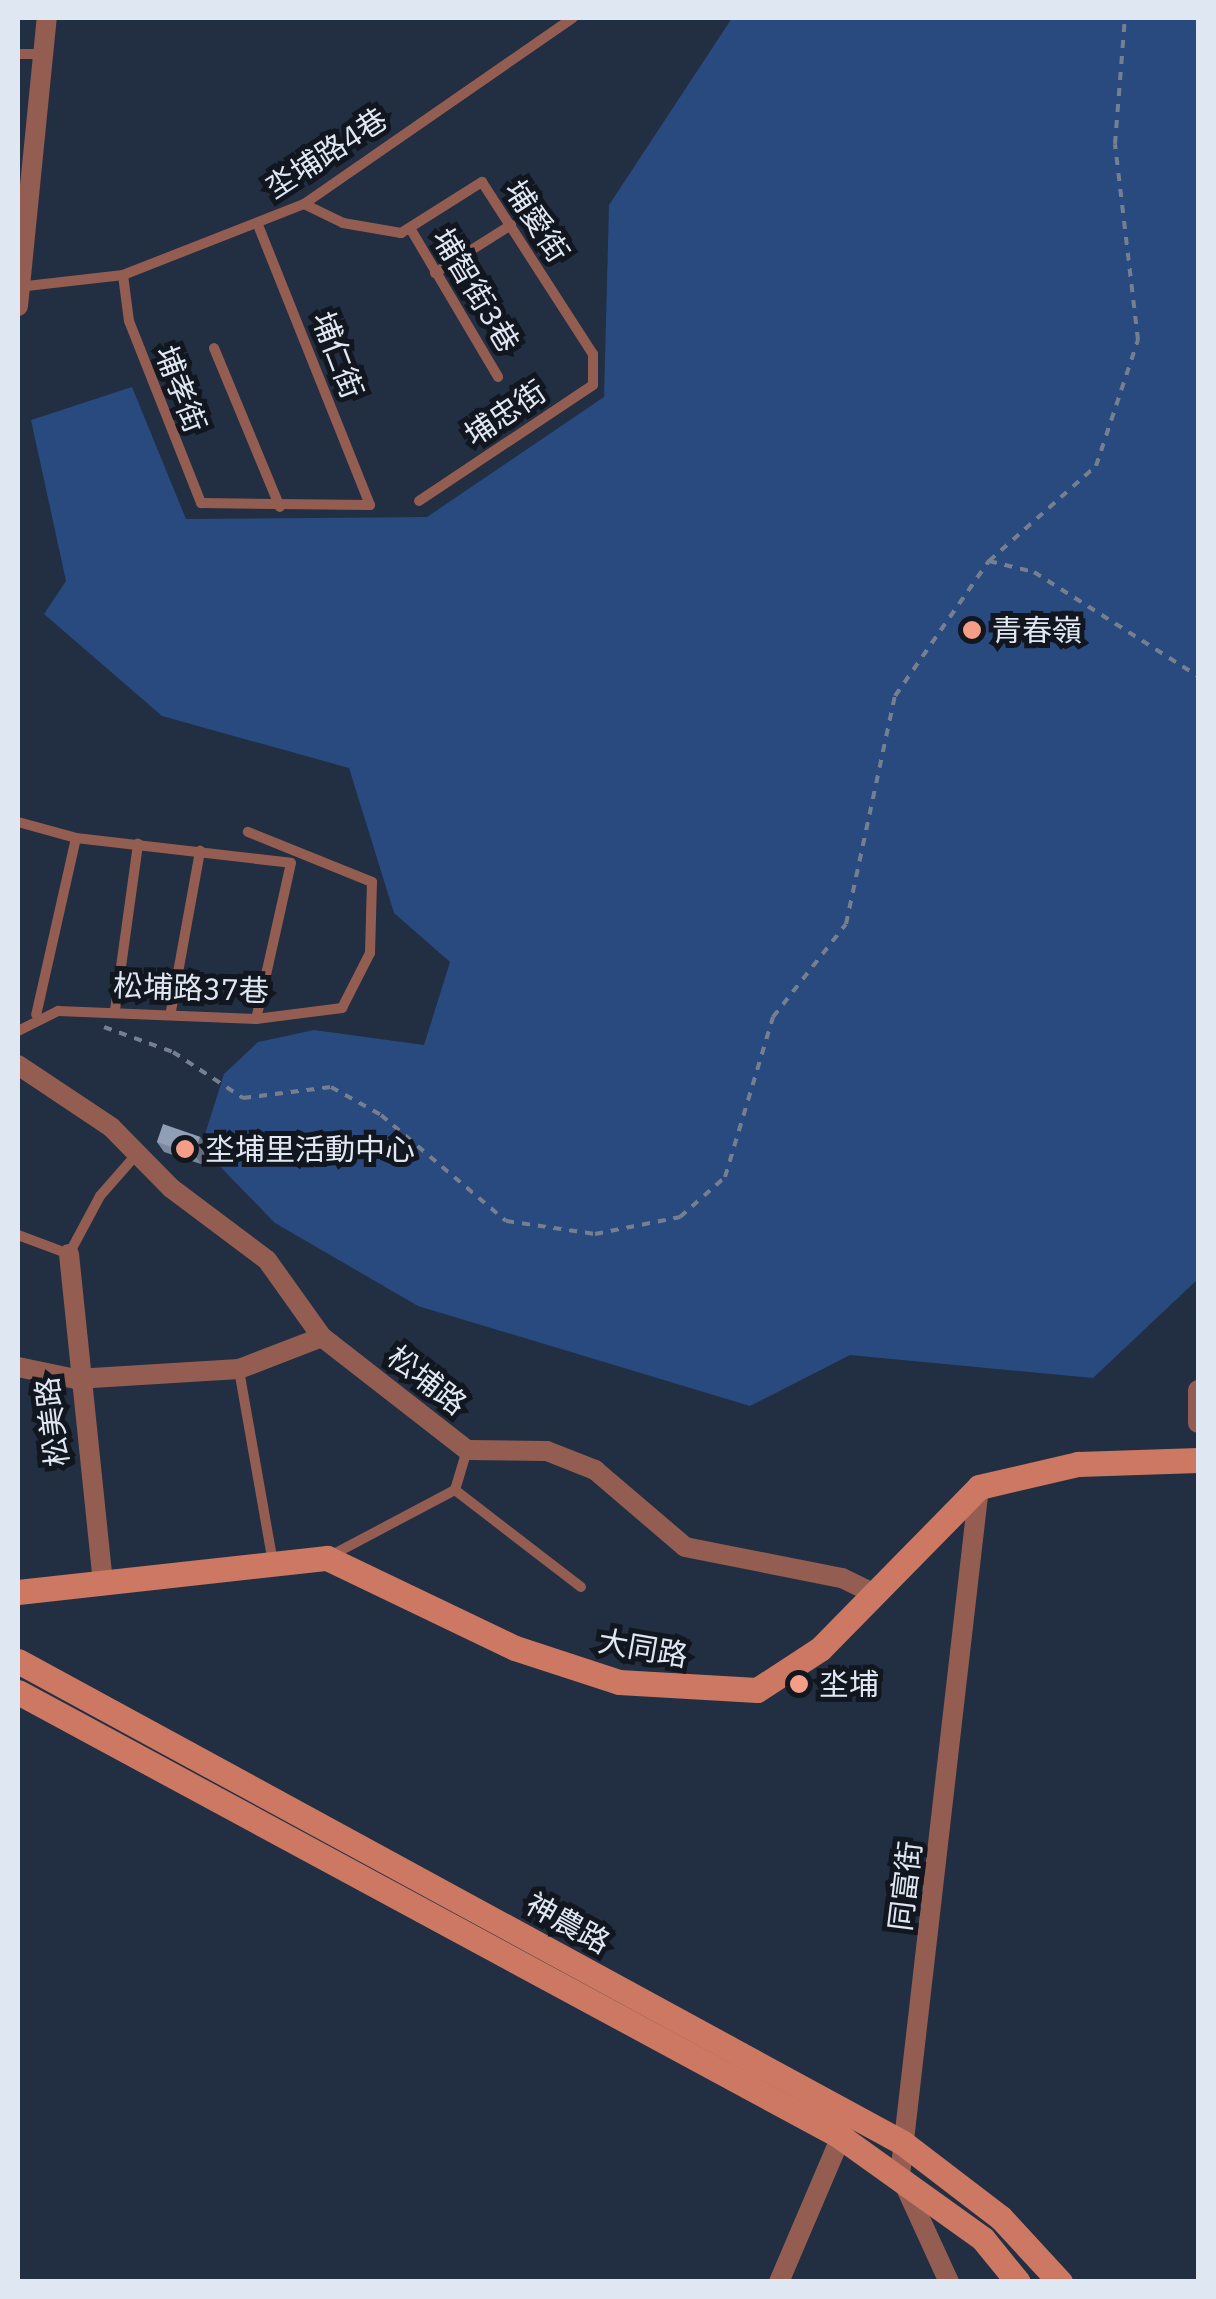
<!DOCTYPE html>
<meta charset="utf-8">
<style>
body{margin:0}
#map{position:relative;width:1216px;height:2299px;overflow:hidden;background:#222e41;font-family:"IBM Plex Sans","Noto Sans TC",sans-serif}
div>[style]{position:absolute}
.green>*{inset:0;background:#284a7f}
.path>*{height:4px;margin-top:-2px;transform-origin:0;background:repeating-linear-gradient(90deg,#757f8f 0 8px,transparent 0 16px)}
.lane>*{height:10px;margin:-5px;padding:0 5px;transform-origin:5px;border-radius:5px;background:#935e51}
.street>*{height:20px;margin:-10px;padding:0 10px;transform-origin:10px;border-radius:10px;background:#935e51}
.secondary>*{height:25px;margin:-12.5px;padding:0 12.5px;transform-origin:12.5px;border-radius:12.5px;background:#cc7863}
.wall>*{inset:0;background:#7c899c}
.shaded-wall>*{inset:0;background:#656f7f}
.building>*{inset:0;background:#909fb5;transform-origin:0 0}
.dots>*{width:28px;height:28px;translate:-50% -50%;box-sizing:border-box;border:5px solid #11161f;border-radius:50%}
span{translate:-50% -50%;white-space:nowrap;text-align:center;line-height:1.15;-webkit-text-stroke:10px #11161f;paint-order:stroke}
.street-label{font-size:30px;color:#dfe7f3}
.poi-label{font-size:30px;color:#dfe7f3}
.left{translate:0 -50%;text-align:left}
.frame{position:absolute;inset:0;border:20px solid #dfe7f3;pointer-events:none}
</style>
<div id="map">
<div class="green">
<i style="clip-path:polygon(732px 18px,1198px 18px,1198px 1279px,1093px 1378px,850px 1355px,750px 1406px,418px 1306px,275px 1223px,201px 1147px,224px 1074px,258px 1042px,314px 1030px,424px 1045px,450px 962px,394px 913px,349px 768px,162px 716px,44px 614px,66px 581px,31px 420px,132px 387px,186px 519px,427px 517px,604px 397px,609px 205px)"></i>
</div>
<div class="path">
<i style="left:989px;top:561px;width:143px;rotate:-41.6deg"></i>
<i style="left:1096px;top:466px;width:133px;rotate:-71.6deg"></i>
<i style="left:1138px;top:340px;width:197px;rotate:-96.7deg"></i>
<i style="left:1115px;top:144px;width:126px;rotate:-85.5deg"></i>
<i style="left:104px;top:1027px;width:73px;rotate:19.9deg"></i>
<i style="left:173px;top:1052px;width:84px;rotate:33.3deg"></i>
<i style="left:243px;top:1098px;width:89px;rotate:-7.1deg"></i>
<i style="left:331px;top:1087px;width:57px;rotate:29.2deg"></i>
<i style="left:381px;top:1115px;width:164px;rotate:40.3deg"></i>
<i style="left:506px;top:1221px;width:90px;rotate:8.3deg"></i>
<i style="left:595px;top:1234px;width:87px;rotate:-11.3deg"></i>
<i style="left:680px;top:1217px;width:60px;rotate:-41.6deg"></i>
<i style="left:725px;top:1177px;width:167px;rotate:-73.3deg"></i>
<i style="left:773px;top:1017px;width:118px;rotate:-51.9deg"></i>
<i style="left:846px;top:924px;width:233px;rotate:-77.9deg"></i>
<i style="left:895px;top:696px;width:165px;rotate:-55.2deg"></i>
<i style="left:989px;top:561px;width:46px;rotate:13.7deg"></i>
<i style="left:1034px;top:572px;width:194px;rotate:32.4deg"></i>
</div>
<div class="lane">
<i style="left:18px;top:54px;width:27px"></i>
<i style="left:304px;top:204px;width:43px;rotate:26deg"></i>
<i style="left:343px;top:223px;width:59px;rotate:9.8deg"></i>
<i style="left:401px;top:233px;width:96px;rotate:-32.2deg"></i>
<i style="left:482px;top:182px;width:205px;rotate:57.2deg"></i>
<i style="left:593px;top:354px;width:31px;rotate:90deg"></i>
<i style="left:593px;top:385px;width:209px;rotate:146.3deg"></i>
<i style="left:410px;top:228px;width:173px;rotate:59.4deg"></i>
<i style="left:435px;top:273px;width:90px;rotate:-32.3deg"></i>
<i style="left:123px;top:275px;width:46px;rotate:82.6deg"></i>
<i style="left:129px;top:321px;width:196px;rotate:68.4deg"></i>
<i style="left:201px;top:503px;width:169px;rotate:0.7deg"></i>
<i style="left:370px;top:505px;width:302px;rotate:-111.8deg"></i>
<i style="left:18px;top:287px;width:106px;rotate:-6.5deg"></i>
<i style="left:123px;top:275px;width:194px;rotate:-21.4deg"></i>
<i style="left:304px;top:204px;width:327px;rotate:-34.7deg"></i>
<i style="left:214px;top:348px;width:172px;rotate:67.5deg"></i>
<i style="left:18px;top:822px;width:60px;rotate:15.4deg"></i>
<i style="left:76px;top:838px;width:181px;rotate:102.7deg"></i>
<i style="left:76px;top:838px;width:216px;rotate:6.6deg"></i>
<i style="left:291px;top:863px;width:160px;rotate:102.6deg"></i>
<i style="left:115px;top:1010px;width:168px;rotate:-82.1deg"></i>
<i style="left:171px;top:1011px;width:163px;rotate:-79.7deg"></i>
<i style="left:18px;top:1031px;width:45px;rotate:-26.6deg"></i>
<i style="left:58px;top:1011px;width:198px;rotate:2.3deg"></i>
<i style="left:256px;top:1019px;width:87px;rotate:-7.3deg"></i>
<i style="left:342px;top:1008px;width:62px;rotate:-63deg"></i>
<i style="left:370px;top:953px;width:71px;rotate:-88.4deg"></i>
<i style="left:372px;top:882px;width:134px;rotate:-158deg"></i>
<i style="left:18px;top:1235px;width:54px;rotate:20.4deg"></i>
<i style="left:69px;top:1254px;width:66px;rotate:-61.9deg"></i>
<i style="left:100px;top:1196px;width:53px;rotate:-48.8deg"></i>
<i style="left:239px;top:1370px;width:190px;rotate:80deg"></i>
<i style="left:455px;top:1490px;width:159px;rotate:37.6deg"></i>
<i style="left:332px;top:1555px;width:139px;rotate:-27.9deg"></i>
<i style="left:455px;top:1490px;width:42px;rotate:-73.3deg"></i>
</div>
<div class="street">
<i style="left:18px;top:306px;width:289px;rotate:-84.3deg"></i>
<i style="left:18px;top:1065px;width:112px;rotate:33.7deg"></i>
<i style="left:111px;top:1127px;width:86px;rotate:45.5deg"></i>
<i style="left:171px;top:1188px;width:120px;rotate:36.9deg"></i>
<i style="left:267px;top:1260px;width:95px;rotate:54.5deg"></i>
<i style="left:322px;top:1337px;width:184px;rotate:37.9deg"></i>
<i style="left:467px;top:1450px;width:80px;rotate:0.7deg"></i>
<i style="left:547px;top:1451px;width:52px;rotate:21.6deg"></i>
<i style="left:595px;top:1470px;width:118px;rotate:40.5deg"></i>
<i style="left:685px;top:1547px;width:160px;rotate:11.2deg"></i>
<i style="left:842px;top:1578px;width:39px;rotate:26deg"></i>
<i style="left:69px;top:1254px;width:330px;rotate:84.1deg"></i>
<i style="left:18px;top:1367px;width:59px;rotate:11.7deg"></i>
<i style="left:76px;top:1379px;width:163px;rotate:-3.5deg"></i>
<i style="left:239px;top:1369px;width:89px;rotate:-21.1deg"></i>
<i style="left:1198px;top:1390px;width:33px;rotate:90deg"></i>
<i style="left:779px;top:2282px;width:171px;rotate:-66.9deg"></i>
<i style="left:949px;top:2282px;width:118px;rotate:-114.6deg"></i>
<i style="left:900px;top:2175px;width:693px;rotate:-83.45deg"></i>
</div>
<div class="secondary">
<i style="left:18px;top:1592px;width:311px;rotate:-6.3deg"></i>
<i style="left:327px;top:1558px;width:208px;rotate:25.6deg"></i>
<i style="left:515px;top:1648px;width:109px;rotate:18.1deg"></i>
<i style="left:619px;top:1682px;width:138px;rotate:3.3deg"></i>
<i style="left:757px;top:1690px;width:75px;rotate:-33.1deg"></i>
<i style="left:820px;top:1649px;width:227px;rotate:-45.5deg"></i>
<i style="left:979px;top:1487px;width:102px;rotate:-13.1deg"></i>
<i style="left:1078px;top:1464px;width:120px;rotate:-1.9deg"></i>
<i style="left:18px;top:1661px;width:1008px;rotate:28.57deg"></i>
<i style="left:903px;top:2143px;width:123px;rotate:37.4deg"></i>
<i style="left:1001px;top:2218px;width:87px;rotate:47.3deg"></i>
<i style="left:18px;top:1692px;width:932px;rotate:28.38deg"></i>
<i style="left:838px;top:2135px;width:178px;rotate:35.6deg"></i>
<i style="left:983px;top:2239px;width:55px;rotate:50.9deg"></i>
</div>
<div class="wall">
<i style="clip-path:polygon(200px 1137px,207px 1147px,201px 1164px,164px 1152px,157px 1142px)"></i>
</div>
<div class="shaded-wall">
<i style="clip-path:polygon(200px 1137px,207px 1147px,201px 1164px,194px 1154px)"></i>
</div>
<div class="building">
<i style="left:163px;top:1124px;width:39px;height:19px;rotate:19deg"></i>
</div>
<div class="dots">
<i style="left:972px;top:630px;background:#f49e88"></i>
<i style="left:185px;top:1149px;background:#f49e88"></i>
<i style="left:799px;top:1684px;background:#f49e88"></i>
</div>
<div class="street-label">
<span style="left:326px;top:153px;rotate:-33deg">坔埔路4巷</span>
<span style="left:537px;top:221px;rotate:57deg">埔愛街</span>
<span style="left:476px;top:290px;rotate:59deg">埔智街3巷</span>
<span style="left:338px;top:355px;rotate:69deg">埔仁街</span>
<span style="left:181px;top:389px;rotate:69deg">埔孝街</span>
<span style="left:505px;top:413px;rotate:-34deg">埔忠街</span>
<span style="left:191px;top:988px;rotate:2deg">松埔路37巷</span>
<span style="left:427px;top:1380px;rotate:38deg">松埔路</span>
<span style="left:52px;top:1422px;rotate:-97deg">松美路</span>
<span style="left:643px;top:1648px;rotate:10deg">大同路</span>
<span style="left:905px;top:1886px;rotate:-83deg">同富街</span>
<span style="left:568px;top:1923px;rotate:29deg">神農路</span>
</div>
<div class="poi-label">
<span class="left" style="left:992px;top:630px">青春嶺</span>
<span class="left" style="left:205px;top:1149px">坔埔里活動中心</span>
<span class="left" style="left:819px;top:1684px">坔埔</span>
</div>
<div class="frame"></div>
</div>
